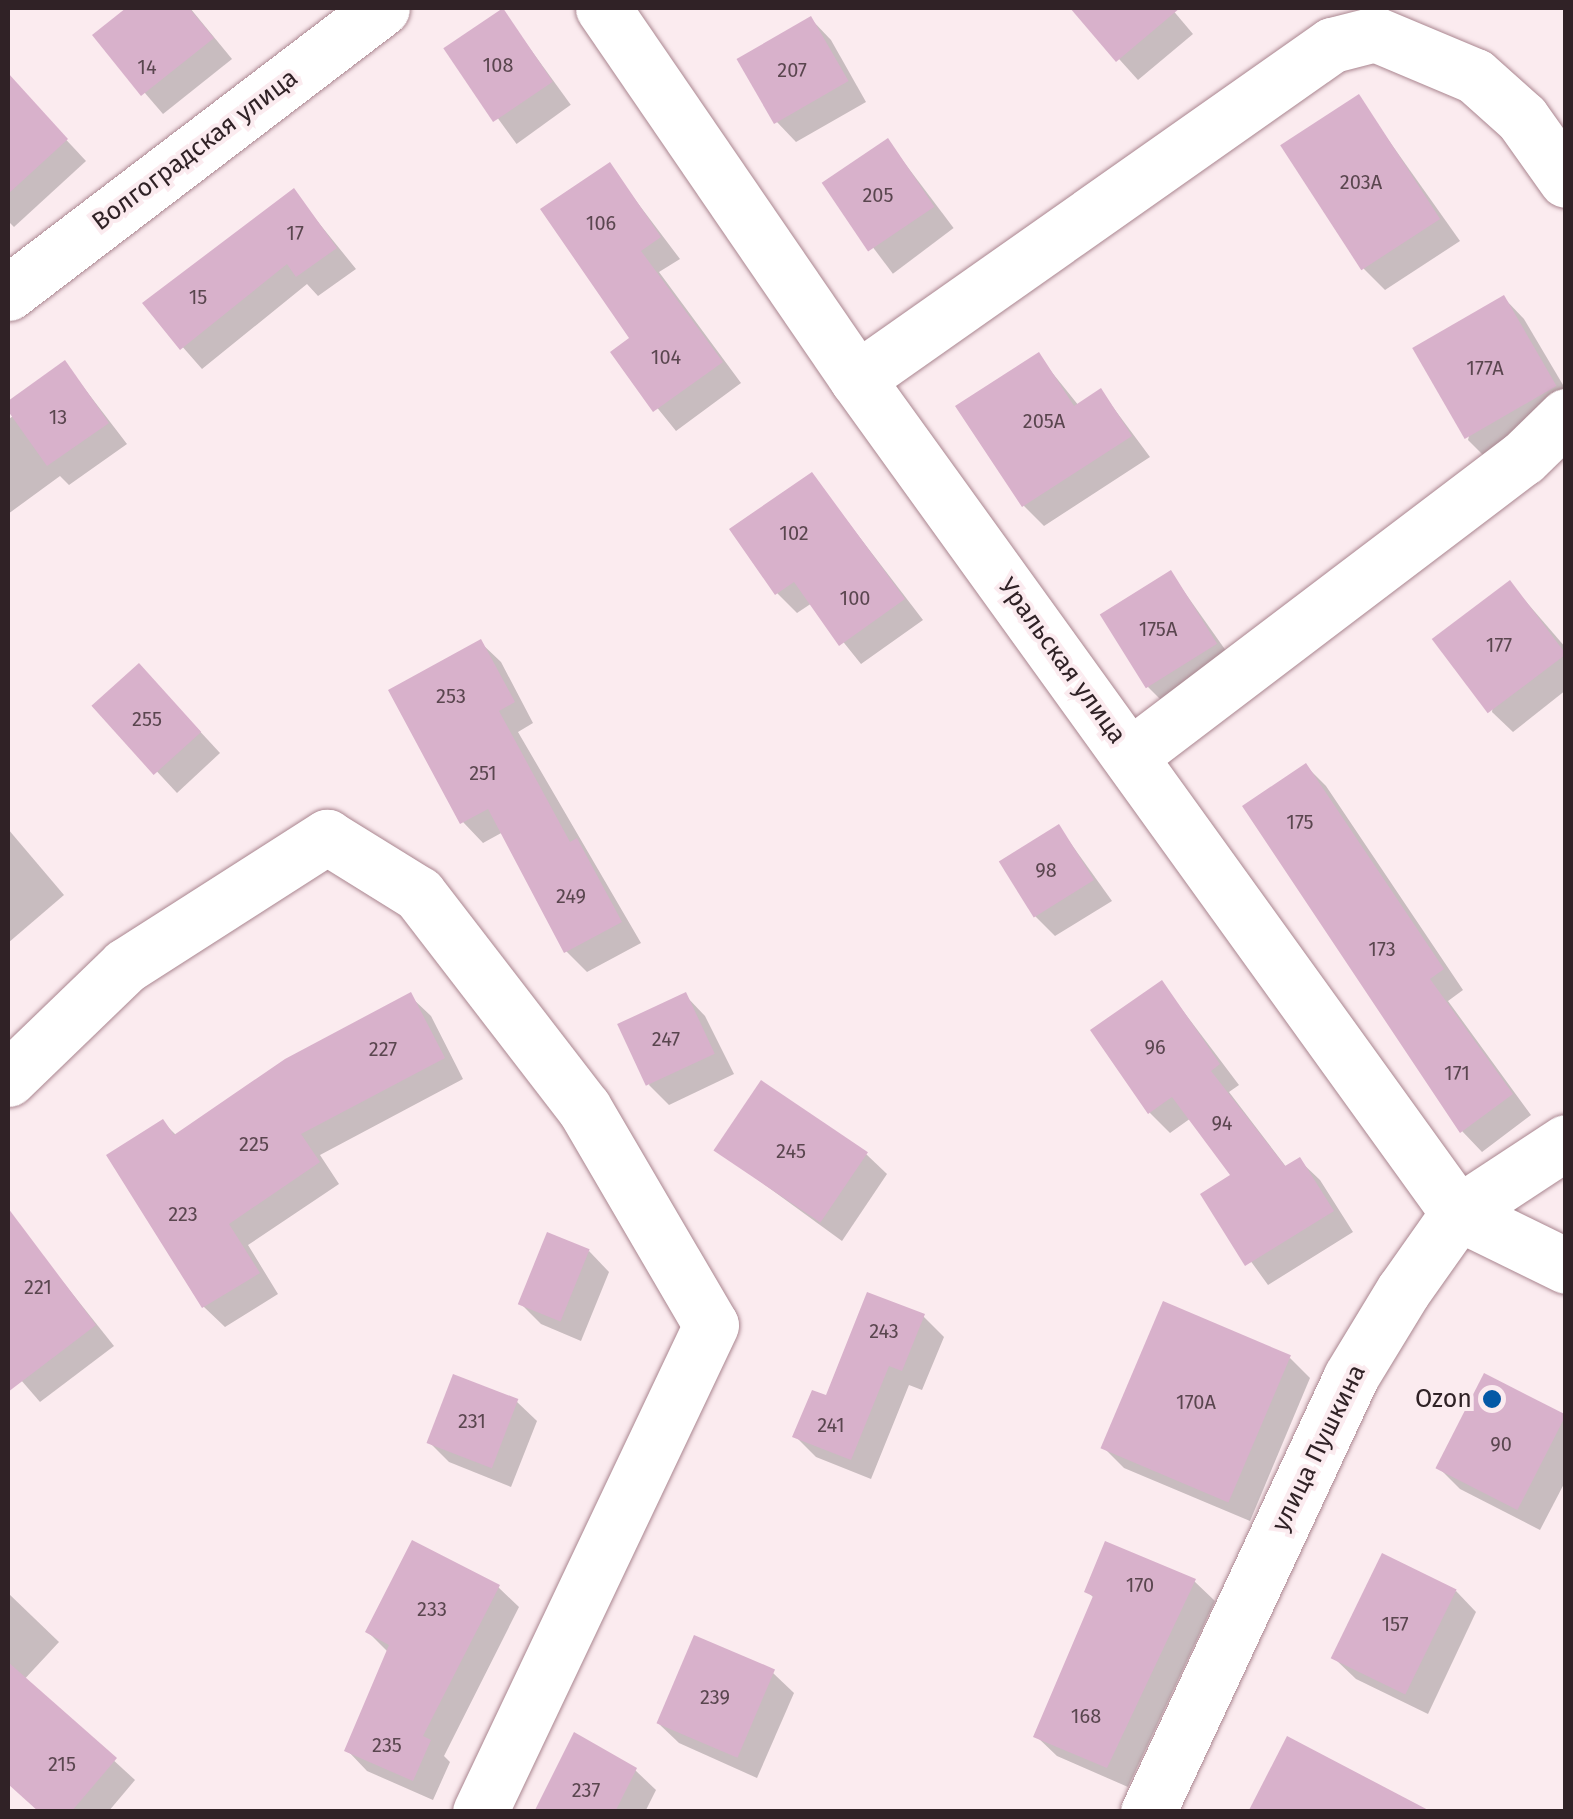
<!DOCTYPE html>
<meta charset="utf-8">
<style>
body{margin:0}
#map{position:relative;width:1573px;height:1819px;overflow:hidden;background:#fbebef;font-family:"Fira Sans",sans-serif}
div>[style]{position:absolute}
.shadow>*{inset:0;background:#0003;transform-origin:0 0}
.building>*{inset:0;background:#d8b1cb;transform-origin:0 0}
.roads{filter:drop-shadow(0 0 2px #aa8690) drop-shadow(0 0 2px #aa8690)}
.minor>*{height:55px;margin:-27.5px;padding:0 27.5px;transform-origin:27.5px;border-radius:27.5px;background:#fff}
.tertiary>*{height:55px;margin:-27.5px;padding:0 27.5px;transform-origin:27.5px;border-radius:27.5px;background:#fff}
.dots>*{width:28px;height:28px;translate:-50% -50%;box-sizing:border-box;border:5px solid #fbebef;border-radius:50%}
span{translate:-50% -50%;white-space:nowrap;text-align:center;line-height:1.15;-webkit-text-stroke:8px #fbebef;paint-order:stroke}
.number-label{font-size:20px;color:#5a464f}
.number-label span{-webkit-text-stroke-width:0}
.street-label{font-size:25px;color:#302226}
.poi-label{font-size:25px;color:#302226}
.right{translate:-100% -50%;text-align:right}
.frame{position:absolute;inset:0;border:10px solid #302226;pointer-events:none}
</style>
<div id="map">
<div class="shadow">
<i style="clip-path:polygon(130px 8px,190px 8px,232px 59px,163px 114px,95px 35px)"></i>
<i style="clip-path:polygon(1073px 8px,1171px 8px,1193px 34px,1138px 80px)"></i>
<i style="left:502px;top:10px;width:117px;height:67px;rotate:54deg"></i>
<i style="clip-path:polygon(811px 19px,831px 40px,866px 102px,796px 142px,776px 121px)"></i>
<i style="clip-path:polygon(16px 86px,86px 161px,14px 227px,8px 221px,8px 94px)"></i>
<i style="clip-path:polygon(1358px 97px,1460px 241px,1385px 290px,1364px 269px)"></i>
<i style="left:888px;top:141px;width:109px;height:76px;rotate:53deg"></i>
<i style="clip-path:polygon(609px 165px,680px 259px,659px 272px,741px 383px,676px 431px,613px 353px,632px 339px)"></i>
<i style="clip-path:polygon(293px 191px,356px 269px,318px 296px,307px 284px,202px 369px,145px 304px)"></i>
<i style="clip-path:polygon(1504px 298px,1524px 319px,1566px 390px,1488px 460px,1468px 440px)"></i>
<i style="clip-path:polygon(1038px 355px,1079px 406px,1101px 391px,1150px 457px,1044px 526px,1024px 506px)"></i>
<i style="clip-path:polygon(65px 363px,127px 444px,69px 485px,60px 476px,8px 514px,8px 420px,14px 415px,8px 404px)"></i>
<i style="clip-path:polygon(812px 475px,923px 620px,861px 664px,812px 603px,797px 613px,777px 593px)"></i>
<i style="clip-path:polygon(1171px 573px,1236px 665px,1168px 707px,1148px 687px)"></i>
<i style="clip-path:polygon(1510px 583px,1566px 648px,1566px 690px,1513px 732px,1492px 712px)"></i>
<i style="clip-path:polygon(480px 642px,501px 662px,533px 723px,518px 732px,641px 943px,587px 972px,566px 951px,503px 832px,483px 843px,463px 822px)"></i>
<i style="clip-path:polygon(159px 687px,220px 753px,177px 793px,96px 706px)"></i>
<i style="clip-path:polygon(1306px 766px,1326px 786px,1463px 990px,1448px 1001px,1531px 1115px,1482px 1152px,1462px 1131px)"></i>
<i style="clip-path:polygon(1059px 827px,1112px 901px,1055px 936px,1035px 916px)"></i>
<i style="clip-path:polygon(8px 829px,64px 895px,8px 943px)"></i>
<i style="clip-path:polygon(1162px 983px,1239px 1085px,1229px 1092px,1287px 1168px,1299px 1160px,1320px 1180px,1353px 1232px,1268px 1285px,1203px 1195px,1234px 1176px,1191px 1118px,1170px 1133px,1150px 1113px)"></i>
<i style="clip-path:polygon(685px 995px,705px 1016px,734px 1074px,669px 1105px,649px 1085px)"></i>
<i style="clip-path:polygon(410px 996px,431px 1016px,463px 1079px,320px 1155px,339px 1184px,248px 1245px,278px 1294px,225px 1327px,204px 1307px,109px 1156px,163px 1122px,177px 1136px)"></i>
<i style="clip-path:polygon(717px 1150px,866px 1154px,887px 1174px,842px 1241px)"></i>
<i style="clip-path:polygon(28px 1238px,114px 1346px,40px 1402px,8px 1365px,8px 1253px)"></i>
<i style="clip-path:polygon(589px 1251px,609px 1272px,581px 1341px,541px 1324px,520px 1303px)"></i>
<i style="clip-path:polygon(923px 1316px,944px 1337px,922px 1390px,909px 1385px,871px 1479px,816px 1457px,795px 1436px,827px 1398px)"></i>
<i style="clip-path:polygon(1290px 1358px,1310px 1378px,1250px 1521px,1124px 1468px,1104px 1448px)"></i>
<i style="clip-path:polygon(1485px 1376px,1566px 1417px,1566px 1480px,1540px 1530px,1460px 1489px,1439px 1468px)"></i>
<i style="clip-path:polygon(516px 1401px,537px 1421px,511px 1487px,449px 1462px,429px 1442px)"></i>
<i style="clip-path:polygon(1194px 1581px,1215px 1601px,1128px 1787px,1057px 1756px,1036px 1736px,1095px 1599px,1087px 1591px)"></i>
<i style="clip-path:polygon(498px 1587px,519px 1607px,444px 1756px,450px 1762px,433px 1800px,367px 1771px,347px 1750px,388px 1652px,368px 1632px)"></i>
<i style="clip-path:polygon(1456px 1591px,1476px 1612px,1428px 1714px,1356px 1679px,1335px 1659px)"></i>
<i style="clip-path:polygon(8px 1593px,59px 1642px,8px 1697px)"></i>
<i style="clip-path:polygon(773px 1673px,794px 1693px,757px 1778px,679px 1743px,658px 1723px)"></i>
<i style="clip-path:polygon(61px 1712px,135px 1780px,108px 1812px,40px 1812px,8px 1782px)"></i>
<i style="clip-path:polygon(635px 1770px,656px 1790px,645px 1812px,537px 1812px)"></i>
</div>
<div class="building">
<i style="clip-path:polygon(126px 8px,189px 8px,214px 38px,141px 96px,92px 35px)"></i>
<i style="left:503px;top:8px;width:89px;height:72px;rotate:56deg"></i>
<i style="clip-path:polygon(1070px 8px,1180px 8px,1116px 62px)"></i>
<i style="left:811px;top:16px;width:75px;height:86px;rotate:60deg"></i>
<i style="clip-path:polygon(8px 73px,68px 139px,8px 194px)"></i>
<i style="left:1359px;top:94px;width:149px;height:94px;rotate:57deg"></i>
<i style="left:888px;top:138px;width:83px;height:80px;rotate:56deg"></i>
<i style="clip-path:polygon(610px 162px,661px 237px,641px 251px,723px 362px,653px 412px,610px 352px,629px 338px,540px 209px)"></i>
<i style="clip-path:polygon(294px 188px,337px 248px,296px 277px,287px 264px,180px 350px,142px 303px)"></i>
<i style="left:1504px;top:295px;width:105px;height:106px;rotate:60deg"></i>
<i style="clip-path:polygon(1039px 352px,1074px 406px,1101px 388px,1132px 436px,1022px 507px,955px 406px)"></i>
<i style="clip-path:polygon(65px 360px,109px 423px,47px 466px,8px 411px,8px 401px)"></i>
<i style="clip-path:polygon(812px 472px,905px 599px,839px 646px,794px 582px,775px 595px,729px 529px)"></i>
<i style="left:1171px;top:570px;width:87px;height:84px;rotate:58deg"></i>
<i style="left:1510px;top:580px;width:93px;height:98px;rotate:53deg"></i>
<i style="clip-path:polygon(481px 639px,515px 702px,499px 711px,570px 842px,577px 838px,622px 922px,564px 953px,488px 809px,460px 824px,388px 690px)"></i>
<i style="left:139px;top:663px;width:93px;height:64px;rotate:48deg"></i>
<i style="clip-path:polygon(1306px 763px,1444px 969px,1430px 979px,1513px 1094px,1460px 1133px,1242px 806px)"></i>
<i style="left:1059px;top:824px;width:66px;height:71px;rotate:58deg"></i>
<i style="clip-path:polygon(1162px 980px,1220px 1064px,1211px 1071px,1285px 1166px,1300px 1157px,1334px 1211px,1245px 1266px,1200px 1194px,1230px 1175px,1172px 1097px,1148px 1114px,1090px 1030px)"></i>
<i style="clip-path:polygon(411px 992px,445px 1058px,301px 1134px,320px 1162px,229px 1224px,260px 1273px,202px 1308px,106px 1155px,163px 1119px,174px 1135px,285px 1059px)"></i>
<i style="left:686px;top:992px;width:68px;height:76px;rotate:65deg"></i>
<i style="left:761px;top:1080px;width:129px;height:85px;rotate:34deg"></i>
<i style="clip-path:polygon(8px 1208px,96px 1325px,8px 1392px)"></i>
<i style="left:547px;top:1232px;width:46px;height:78px;rotate:22deg"></i>
<i style="clip-path:polygon(867px 1292px,925px 1314px,902px 1371px,889px 1366px,851px 1460px,792px 1437px,812px 1390px,826px 1395px)"></i>
<i style="left:1163px;top:1301px;width:139px;height:160px;rotate:23deg"></i>
<i style="left:1484px;top:1373px;width:92px;height:107px;rotate:27deg"></i>
<i style="left:453px;top:1374px;width:70px;height:74px;rotate:21deg"></i>
<i style="clip-path:polygon(412px 1540px,500px 1585px,423px 1736px,431px 1740px,413px 1781px,344px 1751px,389px 1645px,365px 1632px)"></i>
<i style="clip-path:polygon(1105px 1541px,1196px 1579px,1107px 1768px,1033px 1737px,1093px 1596px,1084px 1592px)"></i>
<i style="left:1382px;top:1553px;width:83px;height:117px;rotate:26deg"></i>
<i style="left:694px;top:1635px;width:88px;height:96px;rotate:23deg"></i>
<i style="clip-path:polygon(8px 1662px,117px 1758px,71px 1812px,39px 1812px,8px 1784px)"></i>
<i style="clip-path:polygon(574px 1732px,637px 1768px,615px 1812px,534px 1812px)"></i>
<i style="clip-path:polygon(1287px 1736px,1432px 1812px,1248px 1812px)"></i>
</div>
<div class="roads">
<div class="minor">
<i style="left:603px;top:8px;width:450px;rotate:55.6deg"></i>
<i style="left:857px;top:379px;width:1028px;rotate:54.22deg"></i>
<i style="left:1458px;top:1213px;width:120px;rotate:26.1deg"></i>
<i style="left:8px;top:293px;width:470px;rotate:-37.3deg"></i>
<i style="left:857px;top:379px;width:581px;rotate:-35.11deg"></i>
<i style="left:1332px;top:45px;width:44px;rotate:-14.3deg"></i>
<i style="left:1375px;top:34px;width:108px;rotate:22.8deg"></i>
<i style="left:1475px;top:76px;width:63px;rotate:41.8deg"></i>
<i style="left:1522px;top:118px;width:76px;rotate:54.6deg"></i>
<i style="left:1130px;top:756px;width:493px;rotate:-37.2deg"></i>
<i style="left:1523px;top:458px;width:60px;rotate:-44.3deg"></i>
<i style="left:8px;top:1079px;width:163px;rotate:-44deg"></i>
<i style="left:125px;top:966px;width:240px;rotate:-32.6deg"></i>
<i style="left:327px;top:837px;width:108px;rotate:31.8deg"></i>
<i style="left:419px;top:894px;width:270px;rotate:52.4deg"></i>
<i style="left:584px;top:1108px;width:251px;rotate:59.7deg"></i>
<i style="left:711px;top:1325px;width:539px;rotate:115.38deg"></i>
</div>
<div class="tertiary">
<i style="left:1148px;top:1812px;width:479px;rotate:-65deg"></i>
<i style="left:1350px;top:1378px;width:102px;rotate:-58.7deg"></i>
<i style="left:1403px;top:1291px;width:95px;rotate:-54.8deg"></i>
<i style="left:1458px;top:1213px;width:129px;rotate:-33.3deg"></i>
</div>
</div>
<div class="dots">
<i style="left:1492px;top:1399px;background:#0458a6"></i>
</div>
<div class="number-label">
<span style="left:498px;top:65px">108</span>
<span style="left:147px;top:67px">14</span>
<span style="left:792px;top:70px">207</span>
<span style="left:1361px;top:182px">203А</span>
<span style="left:878px;top:195px">205</span>
<span style="left:601px;top:223px">106</span>
<span style="left:295px;top:233px">17</span>
<span style="left:198px;top:297px">15</span>
<span style="left:666px;top:357px">104</span>
<span style="left:1485px;top:368px">177А</span>
<span style="left:58px;top:417px">13</span>
<span style="left:1044px;top:421px">205А</span>
<span style="left:794px;top:533px">102</span>
<span style="left:855px;top:598px">100</span>
<span style="left:1158px;top:629px">175А</span>
<span style="left:1499px;top:645px">177</span>
<span style="left:451px;top:696px">253</span>
<span style="left:147px;top:719px">255</span>
<span style="left:483px;top:773px">251</span>
<span style="left:1300px;top:822px">175</span>
<span style="left:1046px;top:870px">98</span>
<span style="left:571px;top:896px">249</span>
<span style="left:1382px;top:949px">173</span>
<span style="left:666px;top:1039px">247</span>
<span style="left:1155px;top:1047px">96</span>
<span style="left:383px;top:1049px">227</span>
<span style="left:1457px;top:1073px">171</span>
<span style="left:1222px;top:1123px">94</span>
<span style="left:254px;top:1144px">225</span>
<span style="left:791px;top:1151px">245</span>
<span style="left:183px;top:1214px">223</span>
<span style="left:38px;top:1287px">221</span>
<span style="left:884px;top:1331px">243</span>
<span style="left:1196px;top:1402px">170А</span>
<span style="left:472px;top:1421px">231</span>
<span style="left:831px;top:1425px">241</span>
<span style="left:1501px;top:1444px">90</span>
<span style="left:1140px;top:1585px">170</span>
<span style="left:432px;top:1609px">233</span>
<span style="left:1395px;top:1624px">157</span>
<span style="left:715px;top:1697px">239</span>
<span style="left:1086px;top:1716px">168</span>
<span style="left:387px;top:1745px">235</span>
<span style="left:62px;top:1764px">215</span>
<span style="left:586px;top:1790px">237</span>
</div>
<div class="street-label">
<span style="left:195px;top:150px;rotate:-37deg">Волгоградская улица</span>
<span style="left:1062px;top:661px;rotate:54deg">Уральская улица</span>
<span style="left:1319px;top:1448px;rotate:-64deg">улица Пушкина</span>
</div>
<div class="poi-label">
<span class="right" style="left:1472px;top:1399px">Ozon</span>
</div>
<div class="frame"></div>
</div>
